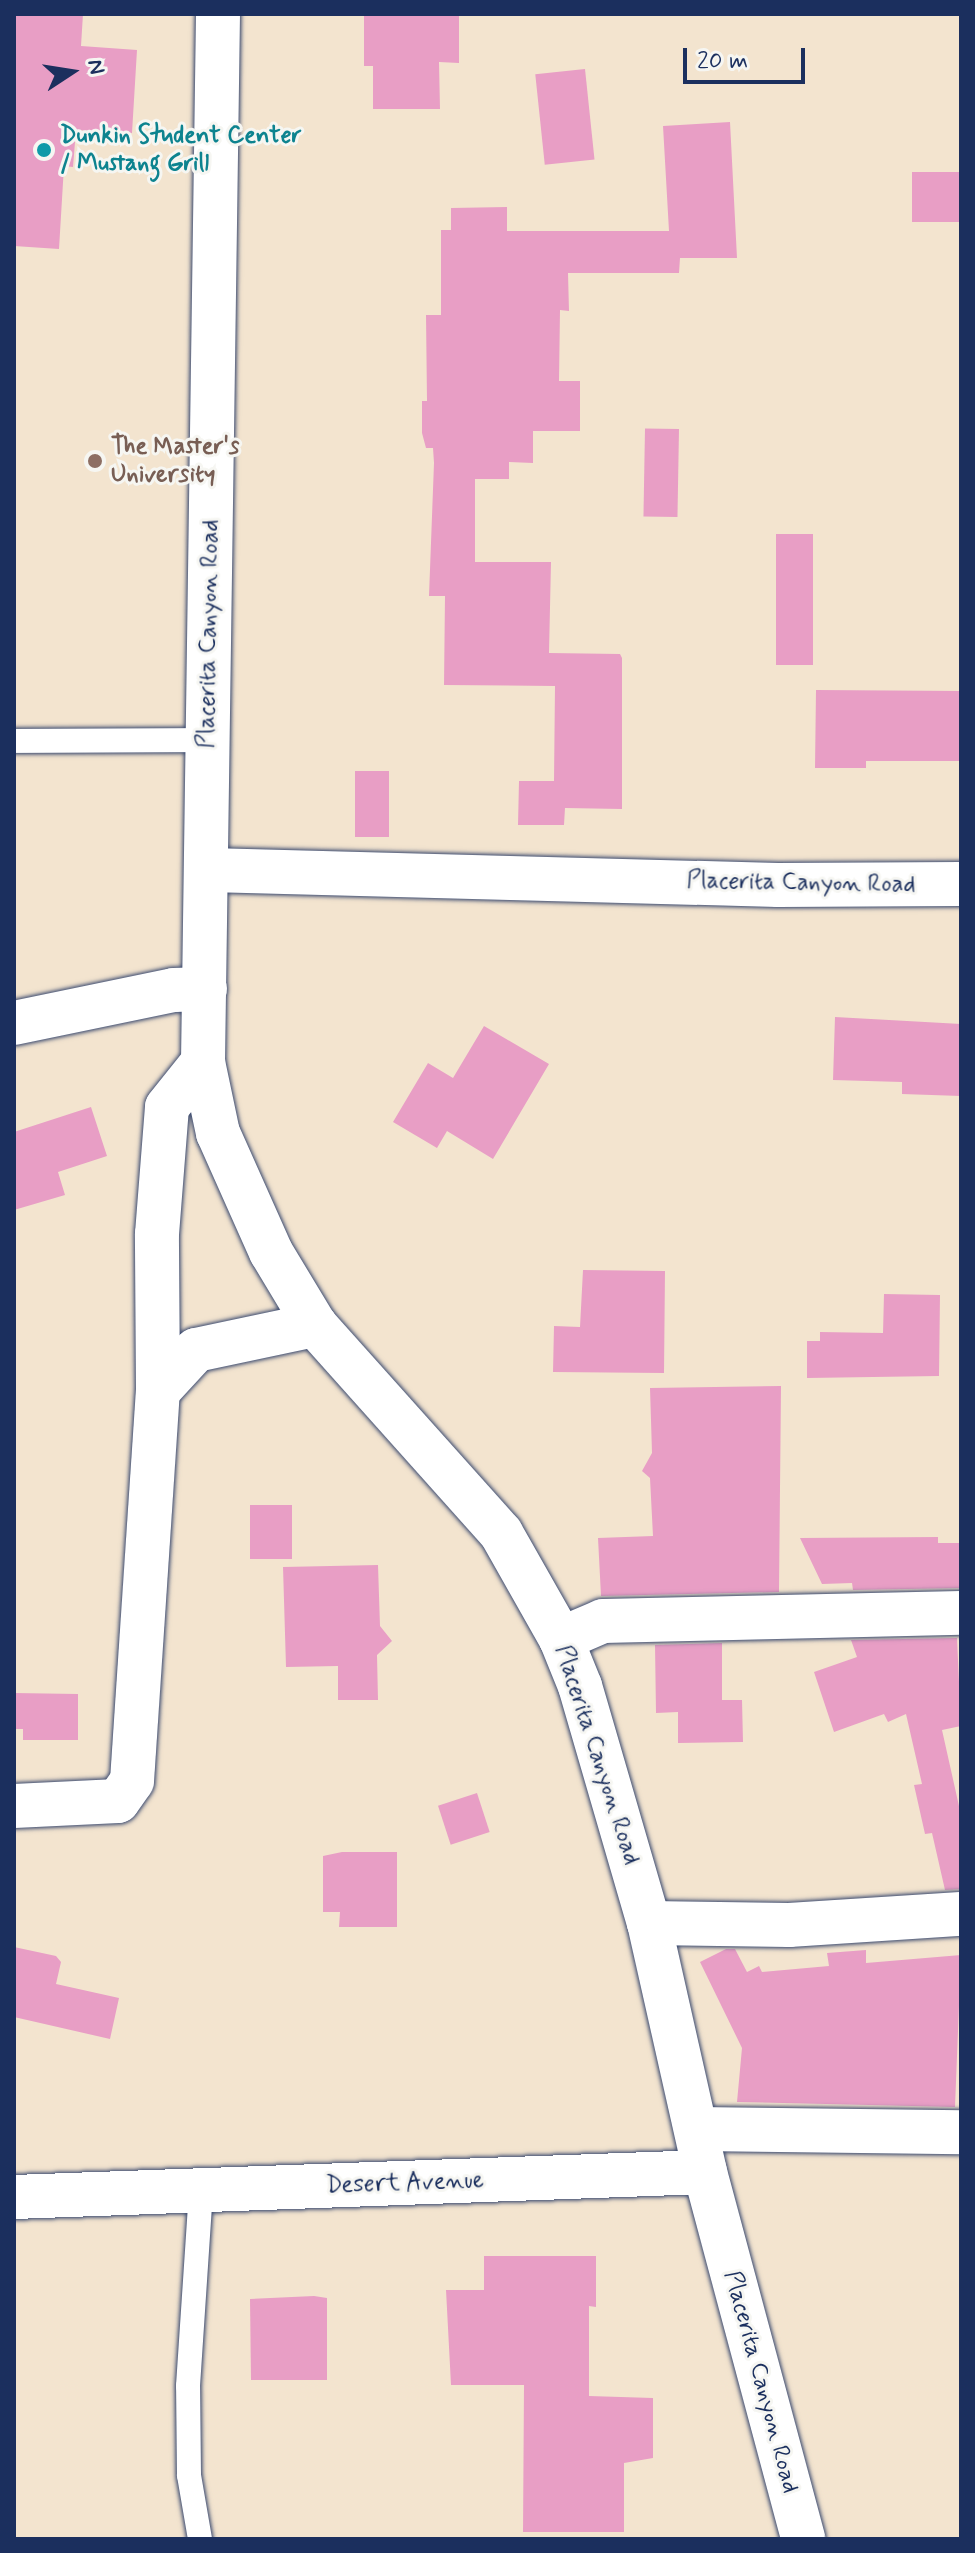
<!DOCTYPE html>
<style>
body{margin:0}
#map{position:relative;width:975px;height:2553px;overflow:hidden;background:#f3e4cf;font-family:Mynerve,sans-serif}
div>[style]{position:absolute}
.building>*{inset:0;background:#e89ec5;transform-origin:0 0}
.roads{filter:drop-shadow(0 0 2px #3b4a6f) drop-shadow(0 0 2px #3b4a6f)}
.lane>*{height:24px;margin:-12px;padding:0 12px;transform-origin:12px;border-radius:12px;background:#fff}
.street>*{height:44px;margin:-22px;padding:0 22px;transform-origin:22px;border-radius:22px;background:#fff}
.dots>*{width:22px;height:22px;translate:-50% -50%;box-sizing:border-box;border:4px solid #f6f6f2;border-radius:50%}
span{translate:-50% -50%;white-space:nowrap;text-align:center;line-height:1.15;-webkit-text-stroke:6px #f6f6f2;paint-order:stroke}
.culture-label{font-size:24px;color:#0d838f;font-weight:700}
.left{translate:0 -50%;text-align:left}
.education-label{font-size:24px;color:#785e54;font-weight:700}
.street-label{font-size:24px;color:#1b2f5e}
.frame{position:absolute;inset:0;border:16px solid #1b2f5e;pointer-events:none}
.north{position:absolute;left:32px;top:32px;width:80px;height:80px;-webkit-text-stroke:6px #f6f6f2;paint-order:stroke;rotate:78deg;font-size:22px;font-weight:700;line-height:32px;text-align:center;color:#1b2f5e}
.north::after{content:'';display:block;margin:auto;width:28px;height:36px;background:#1b2f5e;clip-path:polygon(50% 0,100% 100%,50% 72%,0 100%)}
.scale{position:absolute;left:683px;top:48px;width:122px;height:36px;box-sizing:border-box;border:4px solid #1b2f5e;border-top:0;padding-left:10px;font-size:24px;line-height:28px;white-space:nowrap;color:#1b2f5e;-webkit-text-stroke:6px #f6f6f2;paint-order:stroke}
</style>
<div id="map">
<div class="building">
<i style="clip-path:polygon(14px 14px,83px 14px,81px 46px,137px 50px,132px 133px,76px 130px,73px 167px,64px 166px,59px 249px,14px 246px)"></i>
<i style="clip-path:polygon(364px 14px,459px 14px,459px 63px,439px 62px,440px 109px,373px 109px,373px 66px,364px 66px)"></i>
<i style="left:585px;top:69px;width:91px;height:50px;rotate:84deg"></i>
<i style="clip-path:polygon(730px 122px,737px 258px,680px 258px,679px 273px,568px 273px,569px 311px,560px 310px,559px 381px,580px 381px,580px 431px,533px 431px,533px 463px,509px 462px,509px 479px,475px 479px,475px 562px,551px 562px,549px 653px,620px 654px,622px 658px,622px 809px,565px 808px,564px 825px,518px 825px,519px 781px,554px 781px,555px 686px,444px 685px,445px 596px,429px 596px,434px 463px,433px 448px,426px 448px,422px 433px,422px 401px,427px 401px,426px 315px,441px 315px,441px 230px,451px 230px,451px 208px,507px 207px,507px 231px,669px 231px,663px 126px)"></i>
<i style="left:961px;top:172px;width:50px;height:49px;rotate:90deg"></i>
<i style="left:679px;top:429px;width:88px;height:34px;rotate:91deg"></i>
<i style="left:776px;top:534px;width:37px;height:131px"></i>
<i style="clip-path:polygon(816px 690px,961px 691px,961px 761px,866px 761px,866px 768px,815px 768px)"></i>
<i style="left:355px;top:771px;width:34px;height:66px"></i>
<i style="clip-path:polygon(835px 1017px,961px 1024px,961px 1096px,902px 1094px,902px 1082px,833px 1080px)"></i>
<i style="clip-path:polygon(484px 1026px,549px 1064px,493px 1159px,447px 1131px,437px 1148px,393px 1122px,428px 1063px,453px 1078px)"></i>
<i style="clip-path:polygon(91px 1107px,107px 1156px,58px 1172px,65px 1195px,14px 1210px,14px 1132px)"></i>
<i style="clip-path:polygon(583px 1270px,665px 1271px,664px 1373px,553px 1372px,554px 1326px,580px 1327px)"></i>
<i style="clip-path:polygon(884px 1294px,940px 1295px,939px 1376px,807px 1378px,807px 1341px,820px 1341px,820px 1332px,883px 1333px)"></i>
<i style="clip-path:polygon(781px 1386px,779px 1592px,601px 1596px,598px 1538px,653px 1536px,650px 1478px,642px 1471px,652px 1453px,650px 1388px)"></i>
<i style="left:250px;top:1505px;width:42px;height:54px"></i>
<i style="clip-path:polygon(938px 1537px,938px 1543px,961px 1543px,961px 1588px,853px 1590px,852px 1583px,822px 1584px,800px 1538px)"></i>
<i style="clip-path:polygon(378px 1565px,380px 1626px,392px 1641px,377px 1655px,378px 1700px,338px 1700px,338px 1666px,286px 1667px,283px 1567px)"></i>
<i style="clip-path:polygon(957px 1638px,961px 1726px,942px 1730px,961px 1815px,961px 1889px,945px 1890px,932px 1833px,925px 1834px,914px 1785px,922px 1784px,906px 1714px,888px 1722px,884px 1714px,834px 1732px,814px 1672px,857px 1657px,851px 1640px)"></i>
<i style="clip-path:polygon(722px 1643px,722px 1700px,742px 1700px,743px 1742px,678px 1743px,678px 1712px,656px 1713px,655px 1645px)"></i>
<i style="clip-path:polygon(14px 1693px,78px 1694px,78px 1740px,23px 1740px,23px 1729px,14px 1729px)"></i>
<i style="left:477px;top:1793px;width:41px;height:41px;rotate:72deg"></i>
<i style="clip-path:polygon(342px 1852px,397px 1852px,397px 1927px,339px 1927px,340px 1912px,323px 1912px,323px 1856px)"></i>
<i style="clip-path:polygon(14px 1947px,56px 1956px,61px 1962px,56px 1984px,119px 1998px,110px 2039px,14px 2017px)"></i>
<i style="clip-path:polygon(726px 1949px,735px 1949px,747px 1972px,759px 1966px,762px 1972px,829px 1966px,827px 1953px,866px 1950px,866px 1963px,961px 1955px,955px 2107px,737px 2102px,742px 2048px,700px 1962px)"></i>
<i style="clip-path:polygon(484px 2256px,596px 2256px,596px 2307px,589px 2306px,589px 2396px,653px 2398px,653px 2458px,624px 2463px,624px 2532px,523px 2532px,524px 2385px,451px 2385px,446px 2290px,484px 2290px)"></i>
<i style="clip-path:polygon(314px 2296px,327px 2298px,327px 2380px,251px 2380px,250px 2299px)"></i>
</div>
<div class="roads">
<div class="lane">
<i style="left:14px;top:741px;width:193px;rotate:-0.3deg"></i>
<i style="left:200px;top:2539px;width:65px;rotate:-99.8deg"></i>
<i style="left:189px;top:2475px;width:89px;rotate:-90.6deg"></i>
<i style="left:188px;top:2386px;width:196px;rotate:-86.2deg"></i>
</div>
<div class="street">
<i style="left:218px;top:14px;width:1048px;rotate:90.82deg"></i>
<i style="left:203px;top:1062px;width:73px;rotate:78.1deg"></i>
<i style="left:218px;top:1133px;width:130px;rotate:66deg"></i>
<i style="left:271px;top:1252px;width:85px;rotate:58.9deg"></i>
<i style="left:315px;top:1325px;width:279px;rotate:48.2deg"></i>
<i style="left:501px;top:1533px;width:122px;rotate:60.5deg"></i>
<i style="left:561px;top:1639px;width:51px;rotate:68deg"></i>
<i style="left:580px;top:1686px;width:247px;rotate:73.8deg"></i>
<i style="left:649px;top:1923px;width:255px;rotate:77.3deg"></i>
<i style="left:705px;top:2172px;width:380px;rotate:75deg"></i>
<i style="left:209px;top:870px;width:569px;rotate:1.51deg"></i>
<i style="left:778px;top:885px;width:183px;rotate:-0.3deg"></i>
<i style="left:14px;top:1023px;width:163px;rotate:-11.7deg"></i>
<i style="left:174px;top:990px;width:31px;rotate:-2deg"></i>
<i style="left:158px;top:1391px;width:157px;rotate:-90.4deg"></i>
<i style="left:157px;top:1234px;width:127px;rotate:-85.5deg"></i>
<i style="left:167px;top:1107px;width:58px;rotate:-51.3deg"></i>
<i style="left:561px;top:1639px;width:46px;rotate:-23.2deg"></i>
<i style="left:603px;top:1621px;width:358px;rotate:-1.3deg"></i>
<i style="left:14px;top:1806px;width:104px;rotate:-2.8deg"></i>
<i style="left:118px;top:1801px;width:24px;rotate:-55deg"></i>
<i style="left:132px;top:1781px;width:391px;rotate:-86.2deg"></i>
<i style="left:158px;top:1391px;width:56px;rotate:-47.2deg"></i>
<i style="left:196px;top:1350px;width:122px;rotate:-11.9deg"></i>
<i style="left:649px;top:1923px;width:140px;rotate:0.8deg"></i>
<i style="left:789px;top:1925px;width:172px;rotate:-3.7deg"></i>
<i style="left:698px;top:2129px;width:263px;rotate:0.7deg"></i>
<i style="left:14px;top:2197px;width:691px;rotate:-2.07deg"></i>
</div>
</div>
<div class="dots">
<i style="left:44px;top:150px;background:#0f9aa8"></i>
<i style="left:95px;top:461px;background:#8d6e63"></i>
</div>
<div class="culture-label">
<span class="left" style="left:60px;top:150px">Dunkin Student Center<br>/ Mustang Grill</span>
</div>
<div class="education-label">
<span class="left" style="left:111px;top:461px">The Master's<br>University</span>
</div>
<div class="street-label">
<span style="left:209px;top:634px;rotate:-89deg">Placerita Canyon Road</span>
<span style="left:801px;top:883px;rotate:1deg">Placerita Canyon Road</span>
<span style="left:597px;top:1755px;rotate:72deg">Placerita Canyon Road</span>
<span style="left:405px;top:2183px;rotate:-2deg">Desert Avenue</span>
<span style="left:761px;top:2382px;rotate:75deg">Placerita Canyon Road</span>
</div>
<div class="frame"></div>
<div class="north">N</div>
<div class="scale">20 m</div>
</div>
